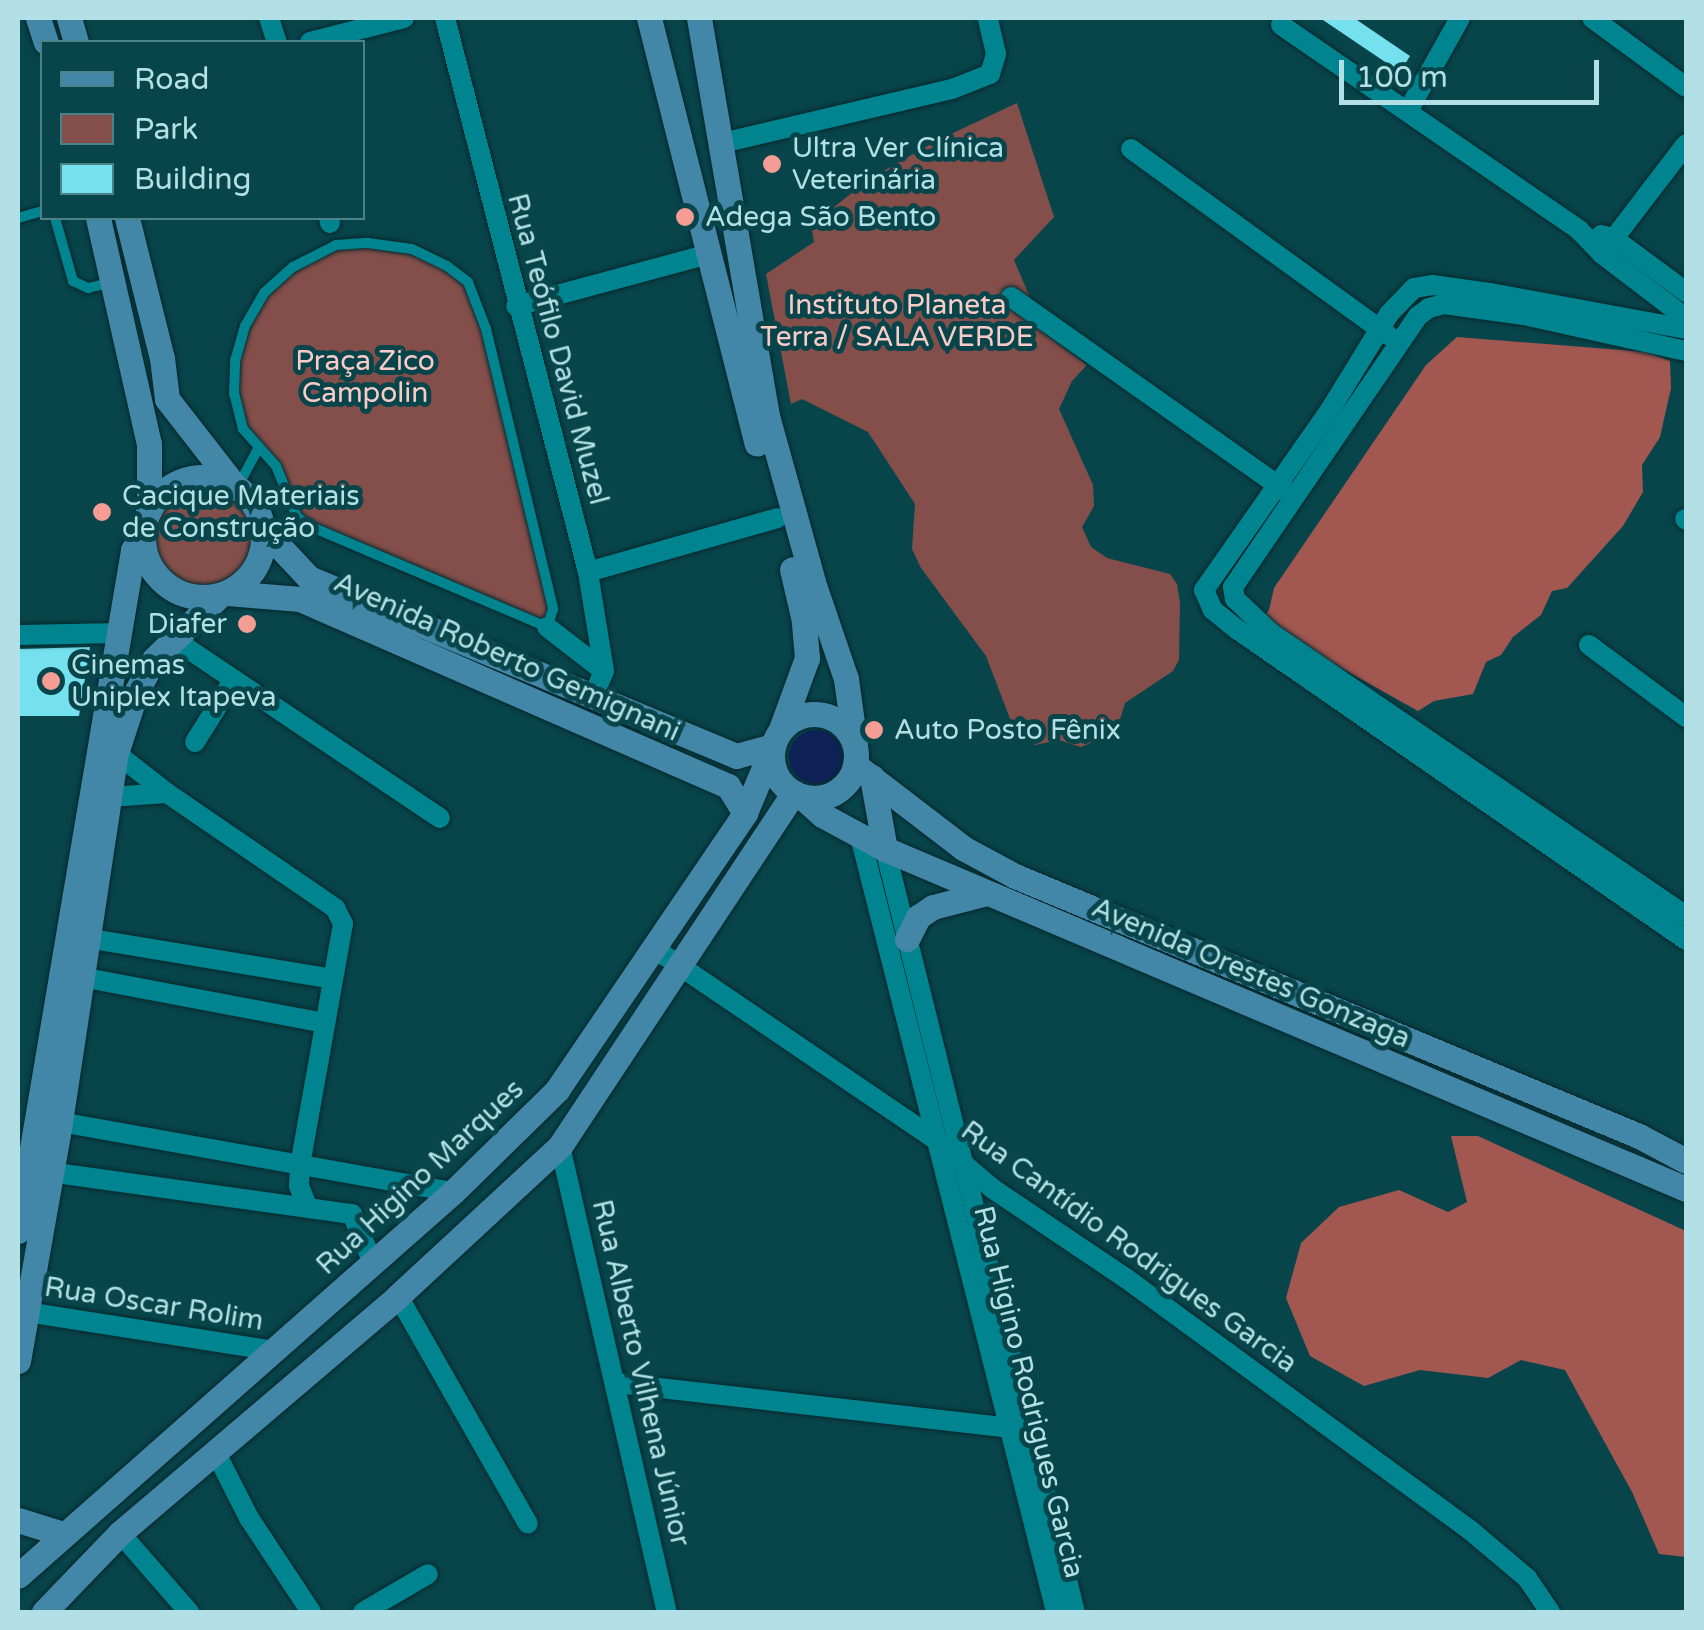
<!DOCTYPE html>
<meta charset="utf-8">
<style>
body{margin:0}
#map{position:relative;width:1704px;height:1630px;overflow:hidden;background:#08454b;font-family:"Varela Round",sans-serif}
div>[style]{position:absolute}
.green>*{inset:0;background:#844f4a}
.round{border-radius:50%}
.forest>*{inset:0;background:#a25751}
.water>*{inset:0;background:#0f2258}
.building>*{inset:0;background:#76e1ee}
.roads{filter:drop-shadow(0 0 2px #06282c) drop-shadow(0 0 2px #06282c)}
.lane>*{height:10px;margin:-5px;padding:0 5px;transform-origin:5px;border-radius:5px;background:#00848f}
.street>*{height:20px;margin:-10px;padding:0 10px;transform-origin:10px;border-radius:10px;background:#00848f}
.secondary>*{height:25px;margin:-12.5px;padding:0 12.5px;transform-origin:12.5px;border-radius:12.5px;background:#4387a8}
.secondary>.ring{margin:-12.5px;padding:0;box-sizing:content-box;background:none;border:25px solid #4387a8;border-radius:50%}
.dots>*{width:28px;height:28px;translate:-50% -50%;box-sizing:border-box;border:5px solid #08454b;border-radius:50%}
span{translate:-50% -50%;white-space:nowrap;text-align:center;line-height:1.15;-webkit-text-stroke:10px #08454b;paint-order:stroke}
.poi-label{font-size:28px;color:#b2e0e6}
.left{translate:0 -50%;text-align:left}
.right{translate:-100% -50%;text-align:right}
.park-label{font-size:28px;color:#f9ccc7}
.street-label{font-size:28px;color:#b2e0e6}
.frame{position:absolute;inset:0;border:20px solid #b2e0e6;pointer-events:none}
.legend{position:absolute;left:40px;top:40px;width:325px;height:180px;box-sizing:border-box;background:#08454b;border:2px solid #4c8389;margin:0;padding:12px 18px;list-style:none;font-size:30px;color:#b2e0e6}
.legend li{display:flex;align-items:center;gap:20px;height:50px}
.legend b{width:50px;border:2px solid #4c8389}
.scale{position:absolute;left:1339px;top:60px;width:260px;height:45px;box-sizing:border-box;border:5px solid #b2e0e6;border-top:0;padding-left:12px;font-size:30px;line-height:35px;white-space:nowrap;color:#b2e0e6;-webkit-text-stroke:8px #08454b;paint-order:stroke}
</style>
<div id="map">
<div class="green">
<i style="clip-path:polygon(1017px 103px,1054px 217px,1014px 260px,1031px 300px,1009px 307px,1087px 365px,1072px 381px,1059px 409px,1093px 485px,1094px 506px,1082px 527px,1091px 547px,1107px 558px,1170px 574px,1177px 584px,1180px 603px,1179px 660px,1173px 671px,1125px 703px,1116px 732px,1081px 747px,1059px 740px,1035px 745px,1012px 724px,986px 656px,921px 568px,912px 549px,915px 504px,868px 432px,802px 399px,791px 404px,766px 274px,814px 242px,811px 225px,871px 178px,936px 141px)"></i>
<i style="clip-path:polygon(368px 244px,412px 250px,467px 283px,479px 314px,552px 609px,547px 625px,298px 516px,287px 481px,244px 429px,235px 394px,236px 361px,266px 293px,294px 268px,328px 250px)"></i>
<i class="round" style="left:155px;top:491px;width:98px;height:98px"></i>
</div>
<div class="forest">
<i style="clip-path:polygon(1457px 337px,1646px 352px,1670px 361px,1671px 388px,1660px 437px,1642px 465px,1643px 492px,1623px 526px,1567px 588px,1552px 591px,1541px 615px,1513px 637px,1501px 655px,1486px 662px,1473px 694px,1434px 701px,1418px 711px,1259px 622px,1269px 610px,1274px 588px,1426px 365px)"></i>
<i style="clip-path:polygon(1451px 1136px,1478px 1136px,1686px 1231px,1686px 1557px,1659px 1554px,1632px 1492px,1565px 1370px,1521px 1360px,1488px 1378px,1420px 1370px,1364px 1386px,1310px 1356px,1286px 1298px,1301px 1243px,1339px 1207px,1399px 1190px,1448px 1212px,1467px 1202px)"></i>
</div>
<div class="water">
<i class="round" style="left:789px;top:730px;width:54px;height:54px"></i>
</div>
<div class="building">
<i style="clip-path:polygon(1320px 18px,1354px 18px,1410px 56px,1400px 72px)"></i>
<i style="clip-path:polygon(90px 647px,79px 716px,18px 716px,18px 649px)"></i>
</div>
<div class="roads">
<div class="lane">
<i style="left:18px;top:218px;width:25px;rotate:-16deg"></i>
<i style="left:55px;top:218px;width:66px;rotate:74.1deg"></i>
<i style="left:73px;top:281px;width:17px;rotate:25deg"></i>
<i style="left:88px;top:288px;width:26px;rotate:-13deg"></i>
<i style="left:368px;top:243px;width:44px;rotate:7.8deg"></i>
<i style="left:412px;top:249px;width:39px;rotate:26deg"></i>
<i style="left:447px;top:266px;width:26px;rotate:37deg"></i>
<i style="left:468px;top:282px;width:50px;rotate:69deg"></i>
<i style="left:486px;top:329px;width:288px;rotate:76.5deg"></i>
<i style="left:553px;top:609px;width:19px;rotate:108deg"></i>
<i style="left:547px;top:627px;width:256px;rotate:-157deg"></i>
<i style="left:311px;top:527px;width:17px;rotate:-144deg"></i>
<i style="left:297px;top:517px;width:55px;rotate:-112.4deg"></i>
<i style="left:276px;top:466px;width:50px;rotate:-131.7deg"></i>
<i style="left:243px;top:429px;width:36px;rotate:-104deg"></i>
<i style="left:234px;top:394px;width:33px;rotate:-88deg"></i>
<i style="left:235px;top:361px;width:36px;rotate:-74deg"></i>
<i style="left:245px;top:326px;width:39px;rotate:-60deg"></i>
<i style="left:265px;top:292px;width:38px;rotate:-42deg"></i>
<i style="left:293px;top:267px;width:48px;rotate:-27.1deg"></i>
<i style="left:336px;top:245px;width:32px;rotate:-4deg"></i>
<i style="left:238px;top:486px;width:44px;rotate:-61.7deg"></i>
</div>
<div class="street">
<i style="left:269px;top:18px;width:25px;rotate:72deg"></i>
<i style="left:445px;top:18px;width:572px;rotate:75.53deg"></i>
<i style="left:588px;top:572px;width:100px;rotate:80.8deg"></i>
<i style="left:604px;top:671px;width:26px;rotate:113deg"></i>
<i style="left:1592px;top:18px;width:117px;rotate:36.3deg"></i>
<i style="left:1281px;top:25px;width:362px;rotate:34.5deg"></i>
<i style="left:1579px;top:230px;width:33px;rotate:46deg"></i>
<i style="left:1602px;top:254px;width:106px;rotate:37.3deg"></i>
<i style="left:310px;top:42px;width:97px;rotate:-14.3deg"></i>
<i style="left:1409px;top:109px;width:104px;rotate:-60.7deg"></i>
<i style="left:722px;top:143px;width:236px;rotate:-13.2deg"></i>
<i style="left:952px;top:89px;width:41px;rotate:-21.5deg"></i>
<i style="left:990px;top:74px;width:21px;rotate:-73deg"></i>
<i style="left:996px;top:54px;width:37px;rotate:-103deg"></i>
<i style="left:1131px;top:149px;width:317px;rotate:35.9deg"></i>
<i style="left:329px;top:218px;width:5px;rotate:79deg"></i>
<i style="left:1601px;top:235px;width:12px;rotate:14deg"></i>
<i style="left:1613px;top:238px;width:91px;rotate:36.5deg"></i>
<i style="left:1602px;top:254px;width:138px;rotate:-52.6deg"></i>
<i style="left:1011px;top:297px;width:338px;rotate:35.2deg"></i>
<i style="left:516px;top:306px;width:200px;rotate:-15.1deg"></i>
<i style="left:1686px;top:329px;width:200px;rotate:-169.6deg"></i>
<i style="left:1489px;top:293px;width:57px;rotate:-171.9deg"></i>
<i style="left:1433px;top:285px;width:19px;rotate:171deg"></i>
<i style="left:1414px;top:288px;width:36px;rotate:134deg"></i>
<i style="left:1389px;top:314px;width:113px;rotate:121.6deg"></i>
<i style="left:1330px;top:410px;width:220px;rotate:125deg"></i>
<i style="left:1204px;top:590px;width:22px;rotate:66deg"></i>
<i style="left:1213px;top:610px;width:32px;rotate:39deg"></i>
<i style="left:1238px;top:630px;width:545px;rotate:34.68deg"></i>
<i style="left:1686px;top:351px;width:166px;rotate:-167.5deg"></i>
<i style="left:1524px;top:315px;width:81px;rotate:-172.2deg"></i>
<i style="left:1444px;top:304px;width:16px;rotate:165deg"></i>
<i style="left:1429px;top:308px;width:14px;rotate:144deg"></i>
<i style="left:1418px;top:316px;width:328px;rotate:124.3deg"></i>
<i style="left:1233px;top:587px;width:12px;rotate:81deg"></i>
<i style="left:1235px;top:599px;width:50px;rotate:43.4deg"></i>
<i style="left:1271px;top:633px;width:502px;rotate:34.29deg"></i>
<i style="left:1685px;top:519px;width:1px;rotate:45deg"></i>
<i style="left:588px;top:572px;width:197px;rotate:-15.9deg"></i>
<i style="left:547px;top:627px;width:72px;rotate:37.7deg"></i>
<i style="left:18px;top:635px;width:102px;rotate:-1.1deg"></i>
<i style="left:175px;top:640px;width:319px;rotate:33.9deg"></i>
<i style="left:1589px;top:645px;width:121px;rotate:36.6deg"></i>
<i style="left:195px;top:742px;width:72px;rotate:-58.1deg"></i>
<i style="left:116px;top:753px;width:65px;rotate:38.1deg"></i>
<i style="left:167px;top:793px;width:204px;rotate:34.4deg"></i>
<i style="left:335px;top:908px;width:18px;rotate:63deg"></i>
<i style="left:343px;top:924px;width:246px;rotate:100.1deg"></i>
<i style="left:300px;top:1166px;width:20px;rotate:93deg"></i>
<i style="left:299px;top:1186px;width:22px;rotate:68deg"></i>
<i style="left:110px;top:797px;width:57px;rotate:-4deg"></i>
<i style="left:860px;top:836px;width:800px;rotate:75.82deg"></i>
<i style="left:885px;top:849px;width:786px;rotate:76.02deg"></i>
<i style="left:86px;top:938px;width:250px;rotate:9.4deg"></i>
<i style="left:655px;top:949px;width:341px;rotate:34.2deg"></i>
<i style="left:937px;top:1141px;width:74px;rotate:40.6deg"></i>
<i style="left:993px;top:1189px;width:161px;rotate:33.9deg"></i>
<i style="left:1127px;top:1279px;width:425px;rotate:36.2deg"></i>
<i style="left:1470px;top:1530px;width:75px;rotate:40.1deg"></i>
<i style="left:1527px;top:1578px;width:41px;rotate:55.9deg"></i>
<i style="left:81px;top:977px;width:248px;rotate:10.7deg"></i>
<i style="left:60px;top:1122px;width:399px;rotate:10.1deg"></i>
<i style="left:560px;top:1146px;width:478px;rotate:77.1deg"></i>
<i style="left:49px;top:1172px;width:306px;rotate:7.9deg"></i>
<i style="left:352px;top:1214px;width:53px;rotate:66.8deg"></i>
<i style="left:398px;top:1296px;width:262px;rotate:60.3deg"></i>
<i style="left:26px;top:1312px;width:251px;rotate:8.9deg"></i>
<i style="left:616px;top:1383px;width:399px;rotate:6.5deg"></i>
<i style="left:217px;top:1455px;width:71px;rotate:63.1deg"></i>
<i style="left:249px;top:1518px;width:113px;rotate:56.6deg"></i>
<i style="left:120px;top:1533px;width:105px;rotate:48.9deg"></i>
<i style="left:363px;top:1612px;width:75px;rotate:-30.3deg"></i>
</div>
<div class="secondary">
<i style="left:38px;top:18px;width:25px;rotate:72deg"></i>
<i style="left:69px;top:18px;width:25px;rotate:74deg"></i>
<i style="left:649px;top:18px;width:439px;rotate:75.8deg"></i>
<i style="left:699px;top:18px;width:400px;rotate:80.3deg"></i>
<i style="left:766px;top:412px;width:176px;rotate:74.5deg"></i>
<i style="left:813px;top:582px;width:102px;rotate:71.2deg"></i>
<i style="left:846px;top:679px;width:66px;rotate:82.1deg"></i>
<i style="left:98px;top:218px;width:232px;rotate:77.3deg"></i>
<i style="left:149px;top:444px;width:67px;rotate:90deg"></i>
<i style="left:127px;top:218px;width:144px;rotate:76deg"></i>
<i style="left:162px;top:358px;width:41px;rotate:83deg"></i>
<i style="left:167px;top:399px;width:109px;rotate:52.1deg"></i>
<i class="ring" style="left:143px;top:477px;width:95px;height:95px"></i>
<i style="left:263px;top:529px;width:67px;rotate:46.8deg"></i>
<i style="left:309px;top:578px;width:463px;rotate:22.6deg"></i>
<i style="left:736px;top:756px;width:38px;rotate:-15deg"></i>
<i style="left:228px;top:593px;width:72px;rotate:4.8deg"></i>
<i style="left:300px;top:599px;width:467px;rotate:23.6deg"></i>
<i style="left:728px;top:786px;width:32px;rotate:58deg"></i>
<i class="ring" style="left:772px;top:714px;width:59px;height:59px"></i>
<i style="left:781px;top:729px;width:76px;rotate:-69.9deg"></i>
<i style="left:807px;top:658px;width:37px;rotate:-95deg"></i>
<i style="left:804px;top:621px;width:53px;rotate:-103deg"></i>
<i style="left:855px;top:765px;width:136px;rotate:37.5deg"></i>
<i style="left:963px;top:848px;width:59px;rotate:28.3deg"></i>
<i style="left:1015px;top:876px;width:676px;rotate:22.62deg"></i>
<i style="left:1639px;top:1136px;width:53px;rotate:28deg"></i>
<i style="left:872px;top:777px;width:73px;rotate:79.8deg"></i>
<i style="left:801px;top:796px;width:28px;rotate:42deg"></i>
<i style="left:822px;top:815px;width:72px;rotate:28.4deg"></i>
<i style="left:885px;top:849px;width:870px;rotate:23deg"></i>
<i style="left:907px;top:939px;width:25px;rotate:-63deg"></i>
<i style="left:918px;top:917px;width:18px;rotate:-34deg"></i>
<i style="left:933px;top:907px;width:56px;rotate:-14.5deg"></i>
<i style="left:18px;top:1231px;width:691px;rotate:-80.41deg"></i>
<i style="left:133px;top:550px;width:19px;rotate:-58deg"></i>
<i style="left:18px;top:1361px;width:243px;rotate:-80deg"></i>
<i style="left:60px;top:1122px;width:373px;rotate:-81.4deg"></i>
<i style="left:116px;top:753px;width:64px;rotate:-71.8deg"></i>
<i style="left:136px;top:692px;width:38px;rotate:-61deg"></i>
<i style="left:154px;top:659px;width:91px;rotate:-44.1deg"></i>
<i style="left:18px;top:1520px;width:47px;rotate:17.3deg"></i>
<i style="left:18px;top:1576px;width:580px;rotate:-41.44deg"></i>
<i style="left:453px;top:1192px;width:146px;rotate:-44.4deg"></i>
<i style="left:557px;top:1090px;width:335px;rotate:-55.8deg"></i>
<i style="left:745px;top:813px;width:73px;rotate:-67.3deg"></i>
<i style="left:44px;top:1612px;width:110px;rotate:-46.1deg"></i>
<i style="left:120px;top:1533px;width:365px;rotate:-40.4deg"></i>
<i style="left:398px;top:1296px;width:221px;rotate:-42.8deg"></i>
<i style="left:560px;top:1146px;width:424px;rotate:-56.5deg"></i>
</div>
</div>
<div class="dots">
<i style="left:772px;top:164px;background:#f59c94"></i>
<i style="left:685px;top:217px;background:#f59c94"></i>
<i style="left:102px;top:512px;background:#f59c94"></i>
<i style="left:247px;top:624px;background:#f59c94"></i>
<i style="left:51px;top:681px;background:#f59c94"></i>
<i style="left:874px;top:730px;background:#f59c94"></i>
</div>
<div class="poi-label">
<span class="left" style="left:792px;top:164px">Ultra Ver Clínica<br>Veterinária</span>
<span class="left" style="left:705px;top:217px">Adega São Bento</span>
<span class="left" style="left:122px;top:512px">Cacique Materiais<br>de Construção</span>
<span class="right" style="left:227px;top:624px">Diafer</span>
<span class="left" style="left:71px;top:681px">Cinemas<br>Uniplex Itapeva</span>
<span class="left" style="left:894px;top:730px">Auto Posto Fênix</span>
</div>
<div class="park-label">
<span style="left:897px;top:321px">Instituto Planeta<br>Terra / SALA VERDE</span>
<span style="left:365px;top:377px">Praça Zico<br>Campolin</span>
</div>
<div class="street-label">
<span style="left:558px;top:349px;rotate:75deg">Rua Teófilo David Muzel</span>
<span style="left:507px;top:657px;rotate:24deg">Avenida Roberto Gemignani</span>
<span style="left:1251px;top:973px;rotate:23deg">Avenida Orestes Gonzaga</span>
<span style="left:420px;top:1177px;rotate:-43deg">Rua Higino Marques</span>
<span style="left:1129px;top:1247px;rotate:36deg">Rua Cantídio Rodrigues Garcia</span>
<span style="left:154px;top:1304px;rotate:9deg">Rua Oscar Rolim</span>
<span style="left:641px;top:1373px;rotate:77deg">Rua Alberto Vilhena Júnior</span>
<span style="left:1029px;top:1392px;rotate:76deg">Rua Higino Rodrigues Garcia</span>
</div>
<div class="frame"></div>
<ul class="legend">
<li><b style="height:12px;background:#4387a8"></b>Road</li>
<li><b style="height:28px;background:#844f4a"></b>Park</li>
<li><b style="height:28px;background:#76e1ee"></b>Building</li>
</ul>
<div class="scale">100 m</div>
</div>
